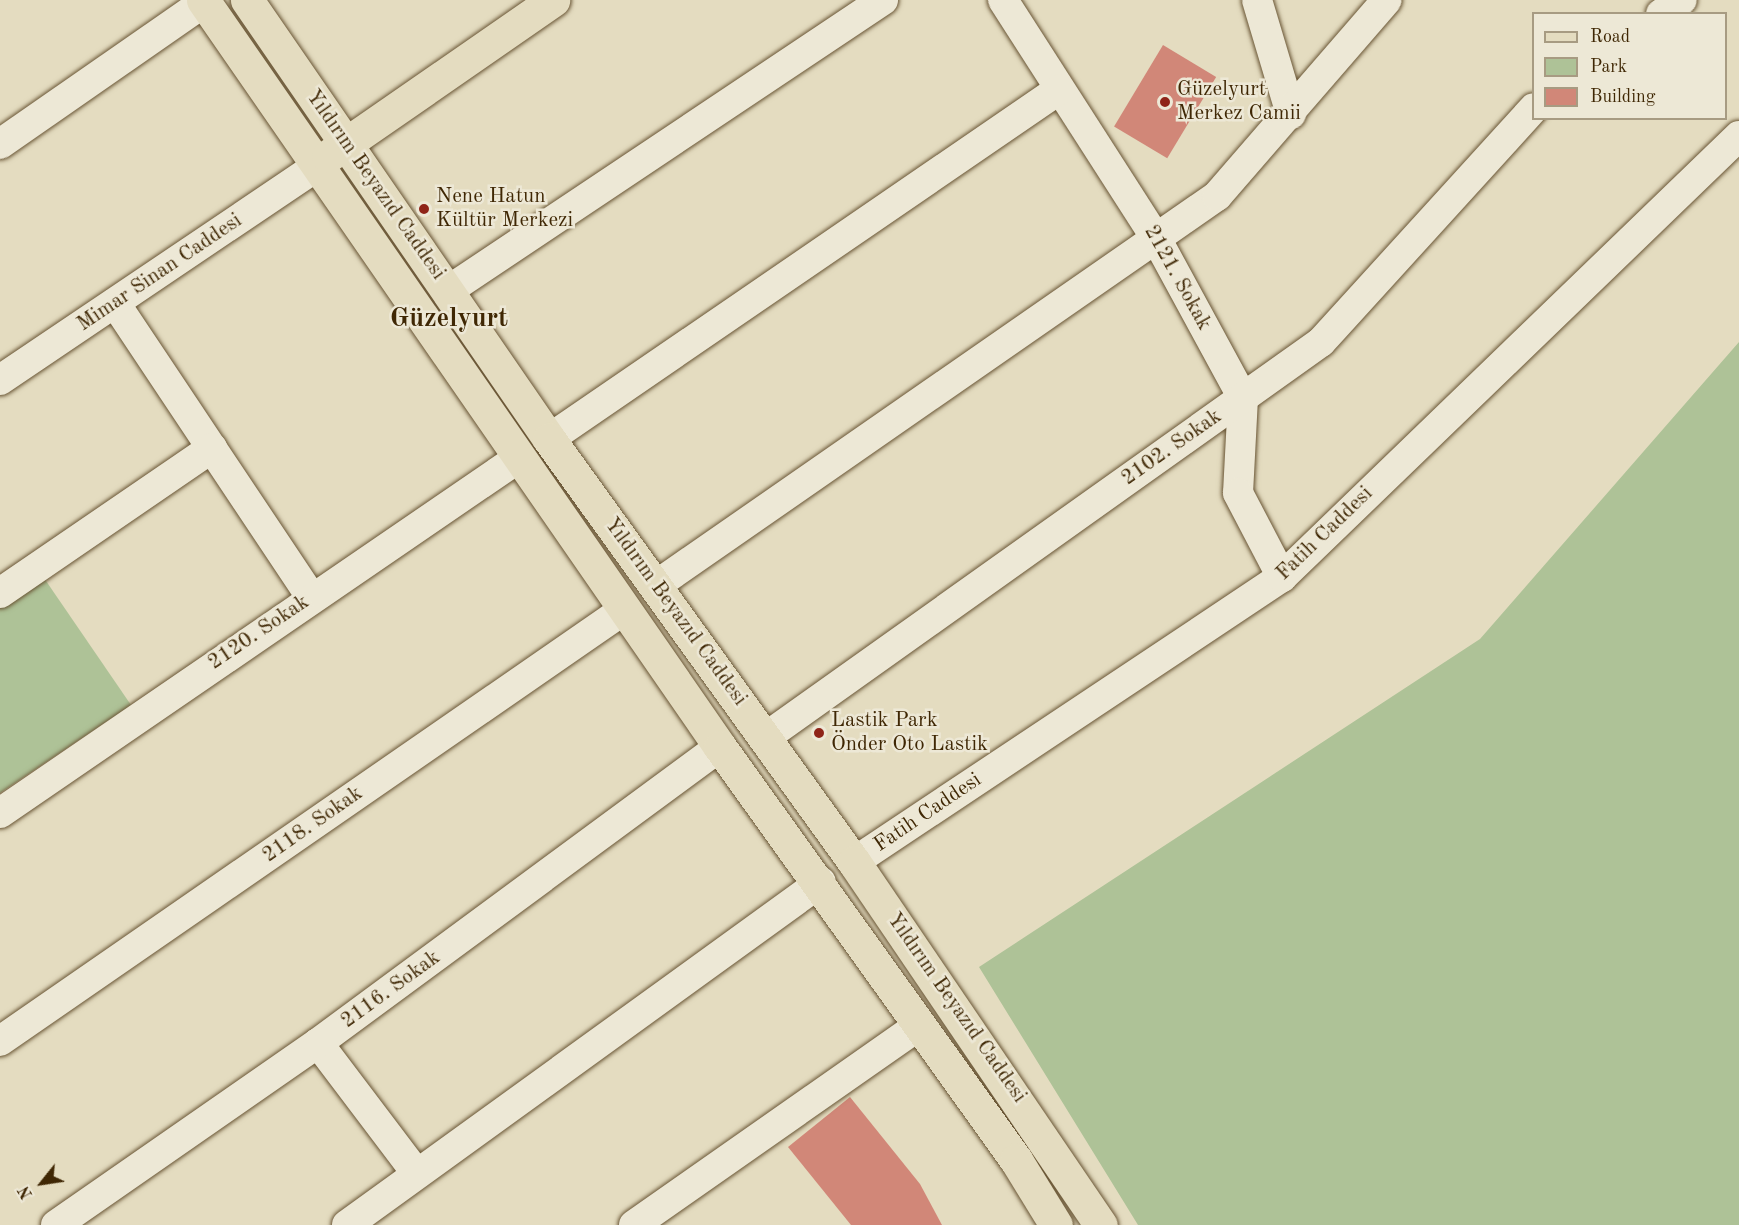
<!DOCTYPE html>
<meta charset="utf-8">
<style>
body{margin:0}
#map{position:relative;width:1739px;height:1225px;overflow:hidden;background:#e4dcc0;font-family:"Old Standard TT",serif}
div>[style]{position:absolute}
.green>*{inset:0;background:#aec297}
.building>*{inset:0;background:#d18778;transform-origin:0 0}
.roads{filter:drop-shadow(0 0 2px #685433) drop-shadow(0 0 2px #685433)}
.minor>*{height:30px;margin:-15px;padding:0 15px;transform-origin:15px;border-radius:15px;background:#ede8d6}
.major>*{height:33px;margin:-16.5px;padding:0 16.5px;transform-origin:16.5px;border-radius:16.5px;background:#e4dcc0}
.dots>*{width:16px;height:16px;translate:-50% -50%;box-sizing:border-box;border:3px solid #ede8d6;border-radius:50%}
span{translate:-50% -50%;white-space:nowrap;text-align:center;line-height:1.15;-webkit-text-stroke:5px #ede8d6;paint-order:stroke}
.poi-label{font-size:21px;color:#3f2704}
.left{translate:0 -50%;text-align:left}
.street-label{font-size:21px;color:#3f2704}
.district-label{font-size:27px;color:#3f2704;font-weight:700}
.legend{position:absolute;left:1532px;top:12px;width:195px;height:108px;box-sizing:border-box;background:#ede8d6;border:2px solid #a79b82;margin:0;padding:8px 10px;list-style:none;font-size:18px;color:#3f2704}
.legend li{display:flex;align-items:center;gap:12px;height:30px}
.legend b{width:30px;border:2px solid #a79b82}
.north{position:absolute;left:12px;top:1153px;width:60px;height:60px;-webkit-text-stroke:4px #ede8d6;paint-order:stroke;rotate:240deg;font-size:16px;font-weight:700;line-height:24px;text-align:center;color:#3f2704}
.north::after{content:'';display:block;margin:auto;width:21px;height:27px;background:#3f2704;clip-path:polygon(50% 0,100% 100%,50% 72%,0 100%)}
</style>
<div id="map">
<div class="green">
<i style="clip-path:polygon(1739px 342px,1739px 1225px,1138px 1225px,979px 967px,1480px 639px)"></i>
<i style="clip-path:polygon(44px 578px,131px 705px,0 793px,0 606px)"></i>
</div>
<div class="building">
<i style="left:1163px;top:45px;width:62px;height:95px;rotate:31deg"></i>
<i style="clip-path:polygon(850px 1097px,920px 1184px,942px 1225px,851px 1225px,788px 1147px)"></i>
</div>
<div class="roads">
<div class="minor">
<i style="left:1003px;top:0;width:283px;rotate:57.3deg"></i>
<i style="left:1156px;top:238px;width:182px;rotate:61.5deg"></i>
<i style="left:1243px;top:398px;width:95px;rotate:93deg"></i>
<i style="left:1238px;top:493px;width:95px;rotate:62.4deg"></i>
<i style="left:1257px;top:0;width:119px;rotate:73.4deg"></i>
<i style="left:1661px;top:14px;width:25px;rotate:-34deg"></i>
<i style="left:0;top:144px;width:249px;rotate:-34.8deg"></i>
<i style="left:449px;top:290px;width:522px;rotate:-33.75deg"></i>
<i style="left:115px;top:303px;width:353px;rotate:56.3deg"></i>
<i style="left:0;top:380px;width:385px;rotate:-34deg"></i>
<i style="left:549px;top:439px;width:619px;rotate:-34.41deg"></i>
<i style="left:655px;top:586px;width:684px;rotate:-34.76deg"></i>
<i style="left:1217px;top:196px;width:259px;rotate:-49.1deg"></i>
<i style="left:0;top:593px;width:257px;rotate:-34.4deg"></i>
<i style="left:766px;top:737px;width:681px;rotate:-35.44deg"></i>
<i style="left:1321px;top:342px;width:316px;rotate:-47.7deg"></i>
<i style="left:0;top:813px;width:630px;rotate:-34.4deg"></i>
<i style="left:854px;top:862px;width:514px;rotate:-33.66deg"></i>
<i style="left:1282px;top:577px;width:635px;rotate:-43.98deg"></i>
<i style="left:0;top:1041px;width:760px;rotate:-34.65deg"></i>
<i style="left:318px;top:1043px;width:164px;rotate:52.9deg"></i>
<i style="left:56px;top:1225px;width:319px;rotate:-34.8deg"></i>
<i style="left:318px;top:1043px;width:499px;rotate:-36.4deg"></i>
<i style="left:347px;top:1225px;width:585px;rotate:-35.89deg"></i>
<i style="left:634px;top:1225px;width:345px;rotate:-35deg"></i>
</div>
<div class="major">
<i style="left:203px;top:0;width:908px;rotate:55.31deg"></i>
<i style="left:720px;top:747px;width:508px;rotate:54.37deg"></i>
<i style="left:1016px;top:1160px;width:76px;rotate:58.4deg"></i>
<i style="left:247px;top:0;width:533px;rotate:55.47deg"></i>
<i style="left:549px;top:439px;width:521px;rotate:54.21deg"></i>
<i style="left:854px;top:862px;width:439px;rotate:55.8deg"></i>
<i style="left:328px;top:156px;width:274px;rotate:-34.7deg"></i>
</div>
</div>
<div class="dots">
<i style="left:1165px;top:102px;background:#8f2418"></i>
<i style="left:424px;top:209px;background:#8f2418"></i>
<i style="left:819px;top:733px;background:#8f2418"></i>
</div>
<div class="poi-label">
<span class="left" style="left:1177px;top:102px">Güzelyurt<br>Merkez Camii</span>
<span class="left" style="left:436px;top:209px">Nene Hatun<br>Kültür Merkezi</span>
<span class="left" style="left:831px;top:733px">Lastik Park<br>Önder Oto Lastik</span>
</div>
<div class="street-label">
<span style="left:375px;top:185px;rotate:55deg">Yıldırım Beyazıd Caddesi</span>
<span style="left:160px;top:273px;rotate:-34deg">Mimar Sinan Caddesi</span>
<span style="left:1177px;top:278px;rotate:61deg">2121. Sokak</span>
<span style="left:1172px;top:448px;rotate:-35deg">2102. Sokak</span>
<span style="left:1325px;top:534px;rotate:-44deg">Fatih Caddesi</span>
<span style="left:675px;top:612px;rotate:54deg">Yıldırım Beyazıd Caddesi</span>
<span style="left:259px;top:633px;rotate:-34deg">2120. Sokak</span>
<span style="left:928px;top:813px;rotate:-34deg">Fatih Caddesi</span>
<span style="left:313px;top:825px;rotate:-35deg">2118. Sokak</span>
<span style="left:391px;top:990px;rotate:-36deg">2116. Sokak</span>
<span style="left:956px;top:1008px;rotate:55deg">Yıldırım Beyazıd Caddesi</span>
</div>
<div class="district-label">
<span style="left:449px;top:319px">Güzelyurt</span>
</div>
<ul class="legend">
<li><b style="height:8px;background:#e4dcc0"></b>Road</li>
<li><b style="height:16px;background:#aec297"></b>Park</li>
<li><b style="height:16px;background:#d18778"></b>Building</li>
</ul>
<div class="north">N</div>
</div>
